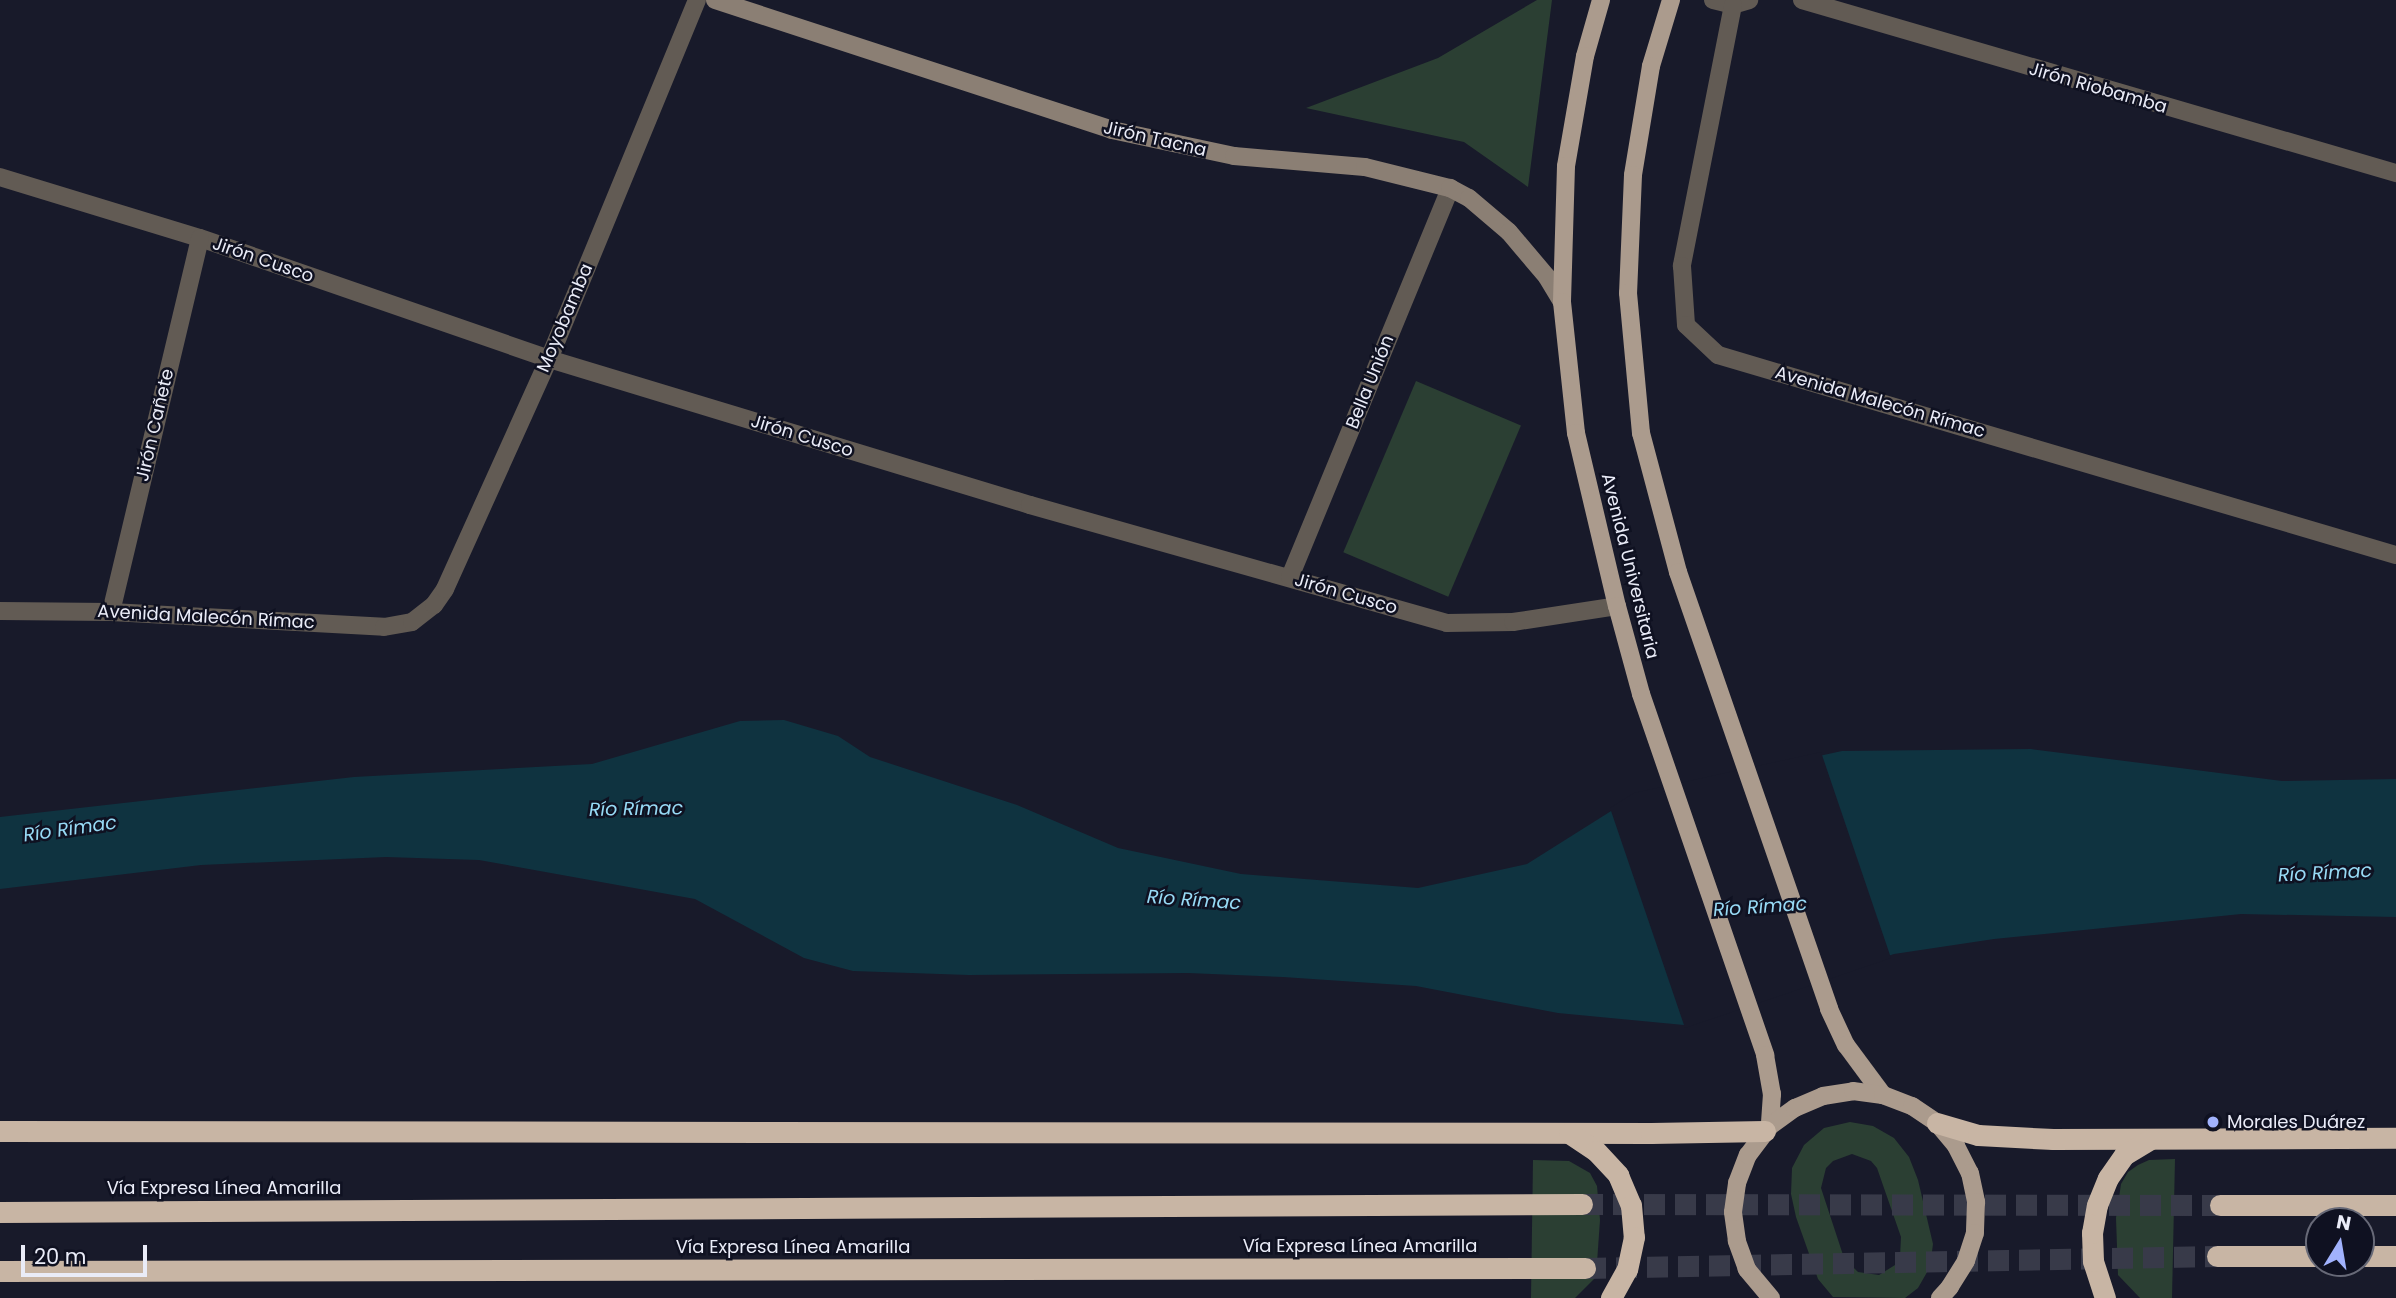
<!DOCTYPE html>
<meta charset="utf-8">
<style>
body{margin:0}
#map{position:relative;width:2396px;height:1298px;overflow:hidden;background:#181a2a;font-family:Poppins,sans-serif}
div>[style]{position:absolute}
.green>*{inset:0;background:#2b3f33;transform-origin:0 0}
.water>*{inset:0;background:#0f3340}
.pier>*{inset:0;background:#181a2a}
.highway-tunnel>*{height:21px;margin-top:-10.5px;transform-origin:0;background:repeating-linear-gradient(90deg,#383a49 0 21px,transparent 0 31px)}
.street>*{height:18px;margin:-9px;padding:0 9px;transform-origin:9px;border-radius:9px;background:#625b54}
.secondary>*{height:18px;margin:-9px;padding:0 9px;transform-origin:9px;border-radius:9px;background:#8b7f74}
.primary>*{height:18px;margin:-9px;padding:0 9px;transform-origin:9px;border-radius:9px;background:#ab9b8d}
.highway>*{height:21px;margin:-10.5px;padding:0 10.5px;transform-origin:10.5px;border-radius:10.5px;background:#c8b5a4}
.dots>*{width:19px;height:19px;translate:-50% -50%;box-sizing:border-box;border:4px solid #0f1121;border-radius:50%}
span{translate:-50% -50%;white-space:nowrap;text-align:center;line-height:1.15;-webkit-text-stroke:5px #0f1121;paint-order:stroke}
.street-label{font-size:18px;color:#eaecf8}
.poi-label{font-size:18px;color:#eaecf8}
.left{translate:0 -50%;text-align:left}
.water-label{font-size:19px;color:#97daf5;font-style:italic}
.north{position:absolute;left:2305px;top:1207px;width:70px;height:70px;box-sizing:border-box;background:#0f1121;border:2px solid #676977;border-radius:50%;rotate:11deg;font-size:19px;font-weight:700;line-height:28px;text-align:center;color:#eaecf8}
.north::after{content:'';display:block;margin:auto;width:24px;height:32px;background:#a1b2fd;clip-path:polygon(50% 0,100% 100%,50% 72%,0 100%)}
.scale{position:absolute;left:21px;top:1245px;width:126px;height:32px;box-sizing:border-box;border:4px solid #eaecf8;border-top:0;padding-left:9px;font-size:21px;line-height:24px;white-space:nowrap;color:#eaecf8;-webkit-text-stroke:5px #0f1121;paint-order:stroke}
</style>
<div id="map">
<div class="green">
<i style="clip-path:polygon(1537px 0,1552px 0,1528px 187px,1464px 142px,1306px 108px,1438px 58px)"></i>
<i style="left:1416px;top:381px;width:114px;height:186px;rotate:23deg"></i>
<i style="clip-path:polygon(evenodd,1850px 1122px,1873px 1126px,1894px 1138px,1909px 1157px,1918px 1180px,1933px 1244px,1930px 1267px,1918px 1288px,1905px 1298px,1833px 1297px,1818px 1279px,1796px 1217px,1791px 1194px,1792px 1168px,1804px 1145px,1824px 1128px,1850px 1122px,1852px 1154px,1871px 1161px,1877px 1168px,1901px 1237px,1900px 1257px,1895px 1265px,1879px 1275px,1858px 1272px,1844px 1258px,1821px 1188px,1826px 1168px,1833px 1161px,1852px 1154px)"></i>
<i style="clip-path:polygon(2175px 1159px,2172px 1298px,2140px 1298px,2118px 1275px,2116px 1218px,2121px 1184px,2128px 1172px,2138px 1165px,2149px 1160px)"></i>
<i style="clip-path:polygon(1533px 1160px,1569px 1161px,1590px 1173px,1597px 1186px,1600px 1220px,1596px 1277px,1575px 1298px,1531px 1298px)"></i>
</div>
<div class="water">
<i style="clip-path:polygon(784px 720px,838px 736px,870px 757px,1017px 805px,1118px 848px,1241px 874px,1418px 888px,1527px 864px,1635px 796px,1842px 751px,2031px 749px,2282px 781px,2396px 779px,2396px 917px,2241px 914px,1994px 939px,1894px 954px,1684px 1025px,1558px 1013px,1416px 986px,1283px 977px,1188px 973px,969px 975px,853px 971px,804px 958px,695px 899px,479px 860px,386px 857px,201px 865px,0 889px,0 817px,354px 777px,592px 764px,740px 721px)"></i>
</div>
<div class="pier">
<i style="clip-path:polygon(1821px 752px,1891px 958px,1685px 1028px,1610px 808px,1634px 793px)"></i>
</div>
<div class="highway-tunnel">
<i style="left:1582px;top:1204px;width:638px;rotate:0.09deg"></i>
<i style="left:1585px;top:1268px;width:632px;rotate:-1.09deg"></i>
</div>
<div class="street">
<i style="left:1713px;top:0;width:21px;rotate:14deg"></i>
<i style="left:1733px;top:5px;width:17px;rotate:-17deg"></i>
<i style="left:1802px;top:0;width:619px;rotate:16.24deg"></i>
<i style="left:1733px;top:5px;width:266px;rotate:101.1deg"></i>
<i style="left:1682px;top:266px;width:59px;rotate:86.1deg"></i>
<i style="left:1686px;top:325px;width:44px;rotate:43.2deg"></i>
<i style="left:1718px;top:355px;width:707px;rotate:16.44deg"></i>
<i style="left:0;top:177px;width:209px;rotate:17deg"></i>
<i style="left:200px;top:238px;width:369px;rotate:19.1deg"></i>
<i style="left:549px;top:359px;width:503px;rotate:16.88deg"></i>
<i style="left:1030px;top:505px;width:433px;rotate:15.8deg"></i>
<i style="left:1447px;top:623px;width:66px;rotate:-0.9deg"></i>
<i style="left:1513px;top:622px;width:105px;rotate:-8.7deg"></i>
<i style="left:1290px;top:577px;width:421px;rotate:-67.6deg"></i>
<i style="left:0;top:611px;width:111px;rotate:0.5deg"></i>
<i style="left:111px;top:612px;width:273px;rotate:3.1deg"></i>
<i style="left:384px;top:627px;width:28px;rotate:-10deg"></i>
<i style="left:412px;top:622px;width:28px;rotate:-38deg"></i>
<i style="left:434px;top:605px;width:19px;rotate:-55deg"></i>
<i style="left:445px;top:589px;width:252px;rotate:-65.7deg"></i>
<i style="left:549px;top:359px;width:388px;rotate:-67.6deg"></i>
<i style="left:111px;top:612px;width:384px;rotate:-76.6deg"></i>
</div>
<div class="secondary">
<i style="left:715px;top:0;width:418px;rotate:18.1deg"></i>
<i style="left:1112px;top:130px;width:125px;rotate:12deg"></i>
<i style="left:1234px;top:156px;width:131px;rotate:4.8deg"></i>
<i style="left:1365px;top:167px;width:88px;rotate:13.9deg"></i>
<i style="left:1450px;top:188px;width:21px;rotate:28deg"></i>
<i style="left:1469px;top:198px;width:52px;rotate:40.4deg"></i>
<i style="left:1509px;top:232px;width:59px;rotate:49.8deg"></i>
<i style="left:1547px;top:277px;width:29px;rotate:59deg"></i>
</div>
<div class="primary">
<i style="left:1601px;top:0;width:58px;rotate:105.9deg"></i>
<i style="left:1585px;top:56px;width:112px;rotate:99.8deg"></i>
<i style="left:1566px;top:166px;width:136px;rotate:91.7deg"></i>
<i style="left:1562px;top:302px;width:132px;rotate:83.9deg"></i>
<i style="left:1576px;top:433px;width:178px;rotate:76.7deg"></i>
<i style="left:1617px;top:606px;width:91px;rotate:74.7deg"></i>
<i style="left:1641px;top:694px;width:382px;rotate:71deg"></i>
<i style="left:1765px;top:1055px;width:40px;rotate:80deg"></i>
<i style="left:1772px;top:1094px;width:32px;rotate:94deg"></i>
<i style="left:1671px;top:0;width:69px;rotate:106.9deg"></i>
<i style="left:1651px;top:66px;width:110px;rotate:99.4deg"></i>
<i style="left:1633px;top:175px;width:118px;rotate:92.4deg"></i>
<i style="left:1628px;top:293px;width:141px;rotate:84.7deg"></i>
<i style="left:1641px;top:433px;width:144px;rotate:75.1deg"></i>
<i style="left:1678px;top:572px;width:462px;rotate:70.9deg"></i>
<i style="left:1829px;top:1009px;width:40px;rotate:65deg"></i>
<i style="left:1846px;top:1045px;width:62px;rotate:53.5deg"></i>
<i style="left:1771px;top:1298px;width:38px;rotate:-130deg"></i>
<i style="left:1747px;top:1269px;width:30px;rotate:-110deg"></i>
<i style="left:1737px;top:1241px;width:29px;rotate:-98deg"></i>
<i style="left:1733px;top:1212px;width:29px;rotate:-82deg"></i>
<i style="left:1737px;top:1183px;width:30px;rotate:-69deg"></i>
<i style="left:1748px;top:1155px;width:36px;rotate:-53deg"></i>
<i style="left:1770px;top:1126px;width:31px;rotate:-36deg"></i>
<i style="left:1795px;top:1108px;width:30px;rotate:-23deg"></i>
<i style="left:1823px;top:1096px;width:30px;rotate:-9deg"></i>
<i style="left:1853px;top:1091px;width:30px;rotate:8deg"></i>
<i style="left:1883px;top:1095px;width:31px;rotate:21deg"></i>
<i style="left:1912px;top:1106px;width:30px;rotate:34deg"></i>
<i style="left:1937px;top:1123px;width:30px;rotate:50deg"></i>
<i style="left:1956px;top:1146px;width:30px;rotate:63deg"></i>
<i style="left:1970px;top:1173px;width:30px;rotate:78deg"></i>
<i style="left:1976px;top:1202px;width:31px;rotate:92deg"></i>
<i style="left:1975px;top:1233px;width:29px;rotate:108deg"></i>
<i style="left:1966px;top:1261px;width:31px;rotate:122deg"></i>
<i style="left:1950px;top:1287px;width:15px;rotate:132deg"></i>
</div>
<div class="highway">
<i style="left:1937px;top:1123px;width:43px;rotate:16.3deg"></i>
<i style="left:1978px;top:1135px;width:75px;rotate:3.1deg"></i>
<i style="left:2053px;top:1139px;width:343px;rotate:-0.2deg"></i>
<i style="left:0;top:1131px;width:1651px;rotate:0.07deg"></i>
<i style="left:1651px;top:1133px;width:114px;rotate:-1deg"></i>
<i style="left:1569px;top:1133px;width:32px;rotate:34deg"></i>
<i style="left:1596px;top:1151px;width:33px;rotate:47deg"></i>
<i style="left:1618px;top:1175px;width:33px;rotate:67deg"></i>
<i style="left:1631px;top:1205px;width:32px;rotate:85deg"></i>
<i style="left:1634px;top:1237px;width:33px;rotate:102deg"></i>
<i style="left:1627px;top:1269px;width:33px;rotate:119deg"></i>
<i style="left:2220px;top:1205px;width:176px"></i>
<i style="left:0;top:1212px;width:1582px;rotate:-0.29deg"></i>
<i style="left:2217px;top:1256px;width:102px"></i>
<i style="left:2361px;top:1256px;width:35px"></i>
<i style="left:0;top:1271px;width:1585px;rotate:-0.11deg"></i>
<i style="left:2105px;top:1298px;width:39px;rotate:-108deg"></i>
<i style="left:2093px;top:1261px;width:28px;rotate:-92deg"></i>
<i style="left:2092px;top:1233px;width:28px;rotate:-80deg"></i>
<i style="left:2097px;top:1205px;width:29px;rotate:-68deg"></i>
<i style="left:2108px;top:1178px;width:28px;rotate:-55deg"></i>
<i style="left:2124px;top:1155px;width:31px;rotate:-31deg"></i>
</div>
<div class="dots">
<i style="left:2213px;top:1122px;background:#a1b2fd"></i>
</div>
<div class="street-label">
<span style="left:2098px;top:88px;rotate:16deg">Jirón Riobamba</span>
<span style="left:1155px;top:139px;rotate:13deg">Jirón Tacna</span>
<span style="left:263px;top:260px;rotate:19deg">Jirón Cusco</span>
<span style="left:565px;top:318px;rotate:-67deg">Moyobamba</span>
<span style="left:1370px;top:382px;rotate:-68deg">Bella Unión</span>
<span style="left:1880px;top:402px;rotate:16deg">Avenida Malecón Rímac</span>
<span style="left:155px;top:425px;rotate:-77deg">Jirón Cañete</span>
<span style="left:802px;top:436px;rotate:17deg">Jirón Cusco</span>
<span style="left:1630px;top:566px;rotate:76deg">Avenida Universitaria</span>
<span style="left:1346px;top:594px;rotate:16deg">Jirón Cusco</span>
<span style="left:206px;top:617px;rotate:3deg">Avenida Malecón Rímac</span>
<span style="left:224px;top:1188px">Vía Expresa Línea Amarilla</span>
<span style="left:1360px;top:1246px">Vía Expresa Línea Amarilla</span>
<span style="left:793px;top:1247px">Vía Expresa Línea Amarilla</span>
</div>
<div class="poi-label">
<span class="left" style="left:2227px;top:1122px">Morales Duárez</span>
</div>
<div class="water-label">
<span style="left:636px;top:809px;rotate:-1deg">Río Rímac</span>
<span style="left:70px;top:829px;rotate:-8deg">Río Rímac</span>
<span style="left:2325px;top:873px;rotate:-3deg">Río Rímac</span>
<span style="left:1194px;top:900px;rotate:4deg">Río Rímac</span>
<span style="left:1760px;top:907px;rotate:-4deg">Río Rímac</span>
</div>
<div class="north">N</div>
<div class="scale">20 m</div>
</div>
